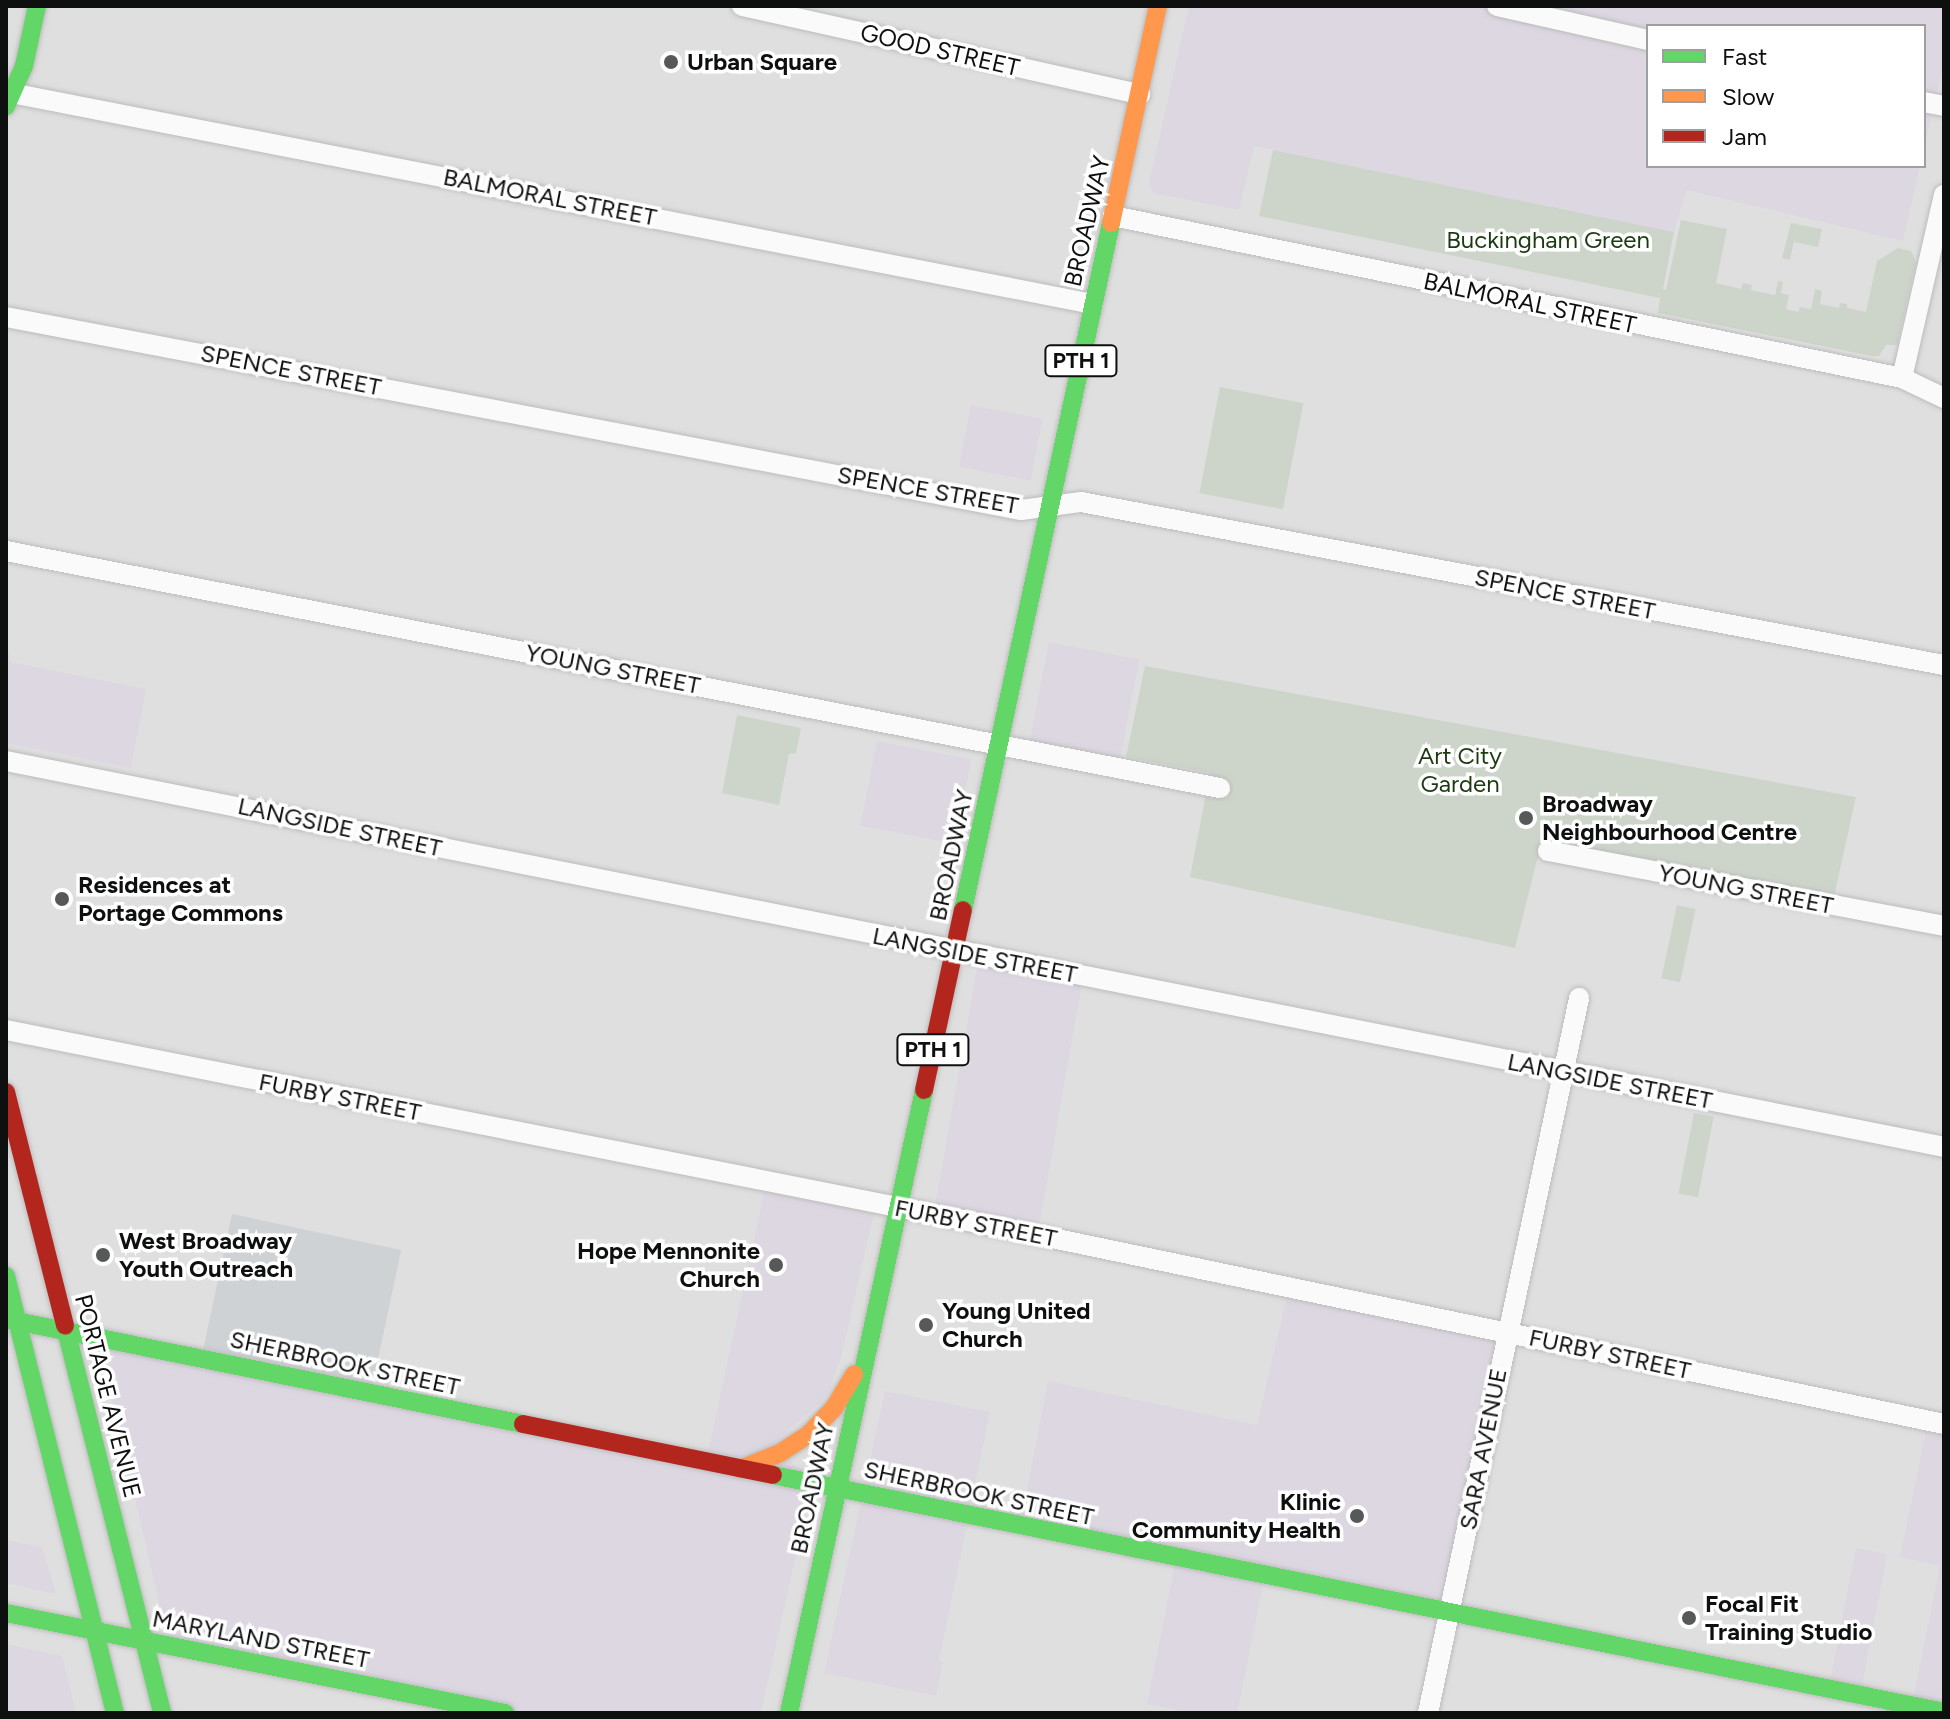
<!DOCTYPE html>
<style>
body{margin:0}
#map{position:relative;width:1950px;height:1719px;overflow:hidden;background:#dfdfdf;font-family:Figtree,sans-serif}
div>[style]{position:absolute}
.commercial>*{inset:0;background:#ddd7e2;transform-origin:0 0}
.built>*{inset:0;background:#ced2d5;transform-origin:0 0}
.green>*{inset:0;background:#cdd5cb;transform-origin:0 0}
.roads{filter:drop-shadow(0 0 2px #bcbcbc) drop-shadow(0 0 2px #bcbcbc)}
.street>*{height:20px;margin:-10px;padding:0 10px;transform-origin:10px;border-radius:10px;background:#fafafa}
.fast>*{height:18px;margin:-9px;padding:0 9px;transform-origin:9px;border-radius:9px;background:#63d668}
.slow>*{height:18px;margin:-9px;padding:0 9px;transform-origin:9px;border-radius:9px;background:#ff974d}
.jam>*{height:18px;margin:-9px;padding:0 9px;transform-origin:9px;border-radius:9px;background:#b3261e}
.dots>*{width:22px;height:22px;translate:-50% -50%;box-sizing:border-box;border:4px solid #fff;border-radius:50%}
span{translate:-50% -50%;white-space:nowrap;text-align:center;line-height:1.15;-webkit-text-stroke:7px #fff;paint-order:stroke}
.shield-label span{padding:2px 6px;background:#fff;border:2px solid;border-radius:6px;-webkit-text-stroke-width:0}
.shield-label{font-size:22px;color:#0e0f0f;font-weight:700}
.street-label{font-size:24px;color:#0e0f0f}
.poi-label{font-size:24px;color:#0e0f0f;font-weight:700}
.left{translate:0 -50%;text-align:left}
.right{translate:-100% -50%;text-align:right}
.park-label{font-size:24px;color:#1b3a12}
.frame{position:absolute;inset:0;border:8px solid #0e0f0f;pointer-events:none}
.legend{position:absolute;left:1646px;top:24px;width:280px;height:144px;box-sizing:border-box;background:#fff;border:2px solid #9f9f9f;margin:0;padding:10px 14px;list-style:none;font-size:24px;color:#0e0f0f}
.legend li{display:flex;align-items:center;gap:16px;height:40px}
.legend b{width:40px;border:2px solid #9f9f9f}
</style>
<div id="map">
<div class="commercial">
<i style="clip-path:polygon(1189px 6px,1944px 6px,1944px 62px,1924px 148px,1924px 26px,1648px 26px,1648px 166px,1920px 166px,1903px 241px,1687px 190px,1674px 232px,1254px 146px,1239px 210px,1153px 193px,1149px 183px)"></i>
<i style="left:971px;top:405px;width:73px;height:63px;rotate:11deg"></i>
<i style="clip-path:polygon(6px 641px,11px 662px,146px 689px,131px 768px,6px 743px)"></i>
<i style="left:1049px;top:642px;width:92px;height:110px;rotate:11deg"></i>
<i style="left:877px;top:741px;width:96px;height:86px;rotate:11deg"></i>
<i style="left:979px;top:957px;width:106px;height:261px;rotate:10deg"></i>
<i style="clip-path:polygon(767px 1180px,876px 1203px,841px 1358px,830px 1388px,821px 1402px,773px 1443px,812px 1483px,761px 1713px,505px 1713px,169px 1645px,97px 1336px,706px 1461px)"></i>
<i style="clip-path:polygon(1289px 1287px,1506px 1333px,1449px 1613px,1265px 1576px,1237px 1713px,1192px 1713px,1147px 1704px,1176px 1558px,1020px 1527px,1048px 1381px,1257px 1425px)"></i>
<i style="clip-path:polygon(885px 1391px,990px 1412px,939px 1661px,943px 1662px,936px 1696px,824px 1673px)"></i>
<i style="clip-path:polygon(1928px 1421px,1944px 1424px,1944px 1713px,1912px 1705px,1940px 1566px,1900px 1557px)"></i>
<i style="clip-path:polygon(6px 1540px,42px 1547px,56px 1594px,6px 1583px)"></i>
<i style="left:1856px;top:1548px;width:32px;height:143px;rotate:11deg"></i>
<i style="clip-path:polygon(6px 1644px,62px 1656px,76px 1713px,6px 1713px)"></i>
</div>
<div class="built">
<i style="left:232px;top:1214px;width:173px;height:147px;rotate:12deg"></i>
</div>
<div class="green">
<i style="clip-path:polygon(1273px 150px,1674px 232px,1663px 289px,1666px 290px,1681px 220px,1727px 229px,1716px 283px,1741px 289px,1743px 283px,1752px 285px,1751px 290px,1775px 295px,1778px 281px,1783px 282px,1781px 293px,1789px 295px,1786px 309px,1798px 312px,1800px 307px,1811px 309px,1815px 289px,1822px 291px,1820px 304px,1839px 308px,1840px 303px,1847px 304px,1847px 308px,1866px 312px,1877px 261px,1898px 248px,1911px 251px,1916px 262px,1897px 345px,1886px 345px,1879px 356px,1872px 356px,1658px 313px,1660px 298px,1259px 216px)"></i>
<i style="clip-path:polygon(1791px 223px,1822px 229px,1818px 247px,1794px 242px,1790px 260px,1782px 258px)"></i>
<i style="left:1220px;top:387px;width:85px;height:108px;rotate:11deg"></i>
<i style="clip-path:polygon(1145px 666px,1856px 797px,1833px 901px,1542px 840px,1515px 948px,1190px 877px,1210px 773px,1126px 757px)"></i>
<i style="clip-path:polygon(737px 715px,801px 728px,796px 753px,789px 754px,779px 805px,722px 793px)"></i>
<i style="left:1677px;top:905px;width:19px;height:75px;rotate:12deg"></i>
<i style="left:1694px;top:1113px;width:20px;height:82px;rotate:11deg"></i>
</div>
<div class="roads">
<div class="street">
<i style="left:742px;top:6px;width:408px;rotate:12.5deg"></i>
<i style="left:1497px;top:6px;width:155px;rotate:12.7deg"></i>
<i style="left:6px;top:92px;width:1107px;rotate:11.04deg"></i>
<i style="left:1924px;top:102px;width:20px;rotate:11deg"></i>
<i style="left:1113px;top:216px;width:805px;rotate:11.6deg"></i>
<i style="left:1902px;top:378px;width:47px;rotate:25.5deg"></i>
<i style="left:6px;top:317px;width:1033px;rotate:10.77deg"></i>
<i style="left:1021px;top:510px;width:61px;rotate:-7.6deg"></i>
<i style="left:1081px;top:502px;width:878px;rotate:10.7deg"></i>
<i style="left:1902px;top:378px;width:188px;rotate:-77.1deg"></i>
<i style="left:6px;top:551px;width:1237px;rotate:11.05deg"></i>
<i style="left:6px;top:761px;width:1976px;rotate:11.26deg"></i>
<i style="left:1548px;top:851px;width:403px;rotate:10.7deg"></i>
<i style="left:6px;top:1030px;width:1047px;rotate:11.23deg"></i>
<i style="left:1033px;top:1234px;width:931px;rotate:11.78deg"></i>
<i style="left:1428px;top:1713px;width:731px;rotate:-78.07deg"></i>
</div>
<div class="fast">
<i style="left:6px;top:106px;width:44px;rotate:-65.8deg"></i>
<i style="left:24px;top:66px;width:61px;rotate:-77.8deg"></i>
<i style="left:963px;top:910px;width:703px;rotate:-77.84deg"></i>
<i style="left:6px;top:1276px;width:450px;rotate:76deg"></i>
<i style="left:6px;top:1319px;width:528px;rotate:11.48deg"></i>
<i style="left:65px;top:1326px;width:399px;rotate:75.9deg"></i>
<i style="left:773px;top:1475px;width:1195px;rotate:11.44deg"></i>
<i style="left:6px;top:1613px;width:509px;rotate:11.33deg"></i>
<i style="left:789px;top:1713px;width:637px;rotate:-77.77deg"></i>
</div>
<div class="slow">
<i style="left:1111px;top:223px;width:222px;rotate:-77.8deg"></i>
<i style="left:740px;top:1469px;width:43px;rotate:-21.8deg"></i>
<i style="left:780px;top:1453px;width:35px;rotate:-33deg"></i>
<i style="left:809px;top:1434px;width:36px;rotate:-46deg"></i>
<i style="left:834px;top:1408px;width:39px;rotate:-59deg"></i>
</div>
<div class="jam">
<i style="left:924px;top:1090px;width:184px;rotate:-77.8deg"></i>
<i style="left:6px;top:1092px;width:241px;rotate:75.8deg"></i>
<i style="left:523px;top:1424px;width:255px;rotate:11.5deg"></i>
</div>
</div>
<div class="dots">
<i style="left:671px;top:62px;background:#575858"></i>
<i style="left:1526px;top:818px;background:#575858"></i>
<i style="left:62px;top:899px;background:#575858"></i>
<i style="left:103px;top:1255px;background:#575858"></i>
<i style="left:776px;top:1265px;background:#575858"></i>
<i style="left:926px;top:1325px;background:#575858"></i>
<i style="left:1357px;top:1516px;background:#575858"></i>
<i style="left:1689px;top:1618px;background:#575858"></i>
</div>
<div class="shield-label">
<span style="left:1081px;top:361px">PTH 1</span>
<span style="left:933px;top:1050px">PTH 1</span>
</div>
<div class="street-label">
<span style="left:940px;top:50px;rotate:13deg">GOOD STREET</span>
<span style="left:550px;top:197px;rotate:11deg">BALMORAL STREET</span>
<span style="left:1087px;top:221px;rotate:-77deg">BROADWAY</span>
<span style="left:1530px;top:303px;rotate:12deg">BALMORAL STREET</span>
<span style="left:291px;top:370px;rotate:11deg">SPENCE STREET</span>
<span style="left:928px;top:490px;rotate:10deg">SPENCE STREET</span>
<span style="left:1565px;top:594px;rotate:11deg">SPENCE STREET</span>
<span style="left:613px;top:669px;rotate:11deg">YOUNG STREET</span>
<span style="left:340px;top:827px;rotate:12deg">LANGSIDE STREET</span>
<span style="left:951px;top:855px;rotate:-78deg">BROADWAY</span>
<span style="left:1746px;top:889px;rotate:11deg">YOUNG STREET</span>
<span style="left:975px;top:955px;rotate:11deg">LANGSIDE STREET</span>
<span style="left:1610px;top:1081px;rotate:11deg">LANGSIDE STREET</span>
<span style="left:340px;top:1097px;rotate:11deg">FURBY STREET</span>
<span style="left:976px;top:1223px;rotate:11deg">FURBY STREET</span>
<span style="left:1610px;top:1354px;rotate:12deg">FURBY STREET</span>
<span style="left:345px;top:1363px;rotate:12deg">SHERBROOK STREET</span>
<span style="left:108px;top:1396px;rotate:76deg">PORTAGE AVENUE</span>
<span style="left:1483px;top:1449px;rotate:-79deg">SARA AVENUE</span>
<span style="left:812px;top:1488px;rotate:-78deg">BROADWAY</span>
<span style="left:979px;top:1493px;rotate:12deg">SHERBROOK STREET</span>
<span style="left:261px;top:1639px;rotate:11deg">MARYLAND STREET</span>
</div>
<div class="poi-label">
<span class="left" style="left:687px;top:62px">Urban Square</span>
<span class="left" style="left:1542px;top:818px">Broadway<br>Neighbourhood Centre</span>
<span class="left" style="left:78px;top:899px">Residences at<br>Portage Commons</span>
<span class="left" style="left:119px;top:1255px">West Broadway<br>Youth Outreach</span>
<span class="right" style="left:760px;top:1265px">Hope Mennonite<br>Church</span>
<span class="left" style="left:942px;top:1325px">Young United<br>Church</span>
<span class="right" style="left:1341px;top:1516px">Klinic<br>Community Health</span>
<span class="left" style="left:1705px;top:1618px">Focal Fit<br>Training Studio</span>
</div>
<div class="park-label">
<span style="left:1548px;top:240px">Buckingham Green</span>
<span style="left:1460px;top:770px">Art City<br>Garden</span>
</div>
<div class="frame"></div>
<ul class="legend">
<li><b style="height:10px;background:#63d668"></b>Fast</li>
<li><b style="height:10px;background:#ff974d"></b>Slow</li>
<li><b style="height:10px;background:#b3261e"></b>Jam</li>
</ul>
</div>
